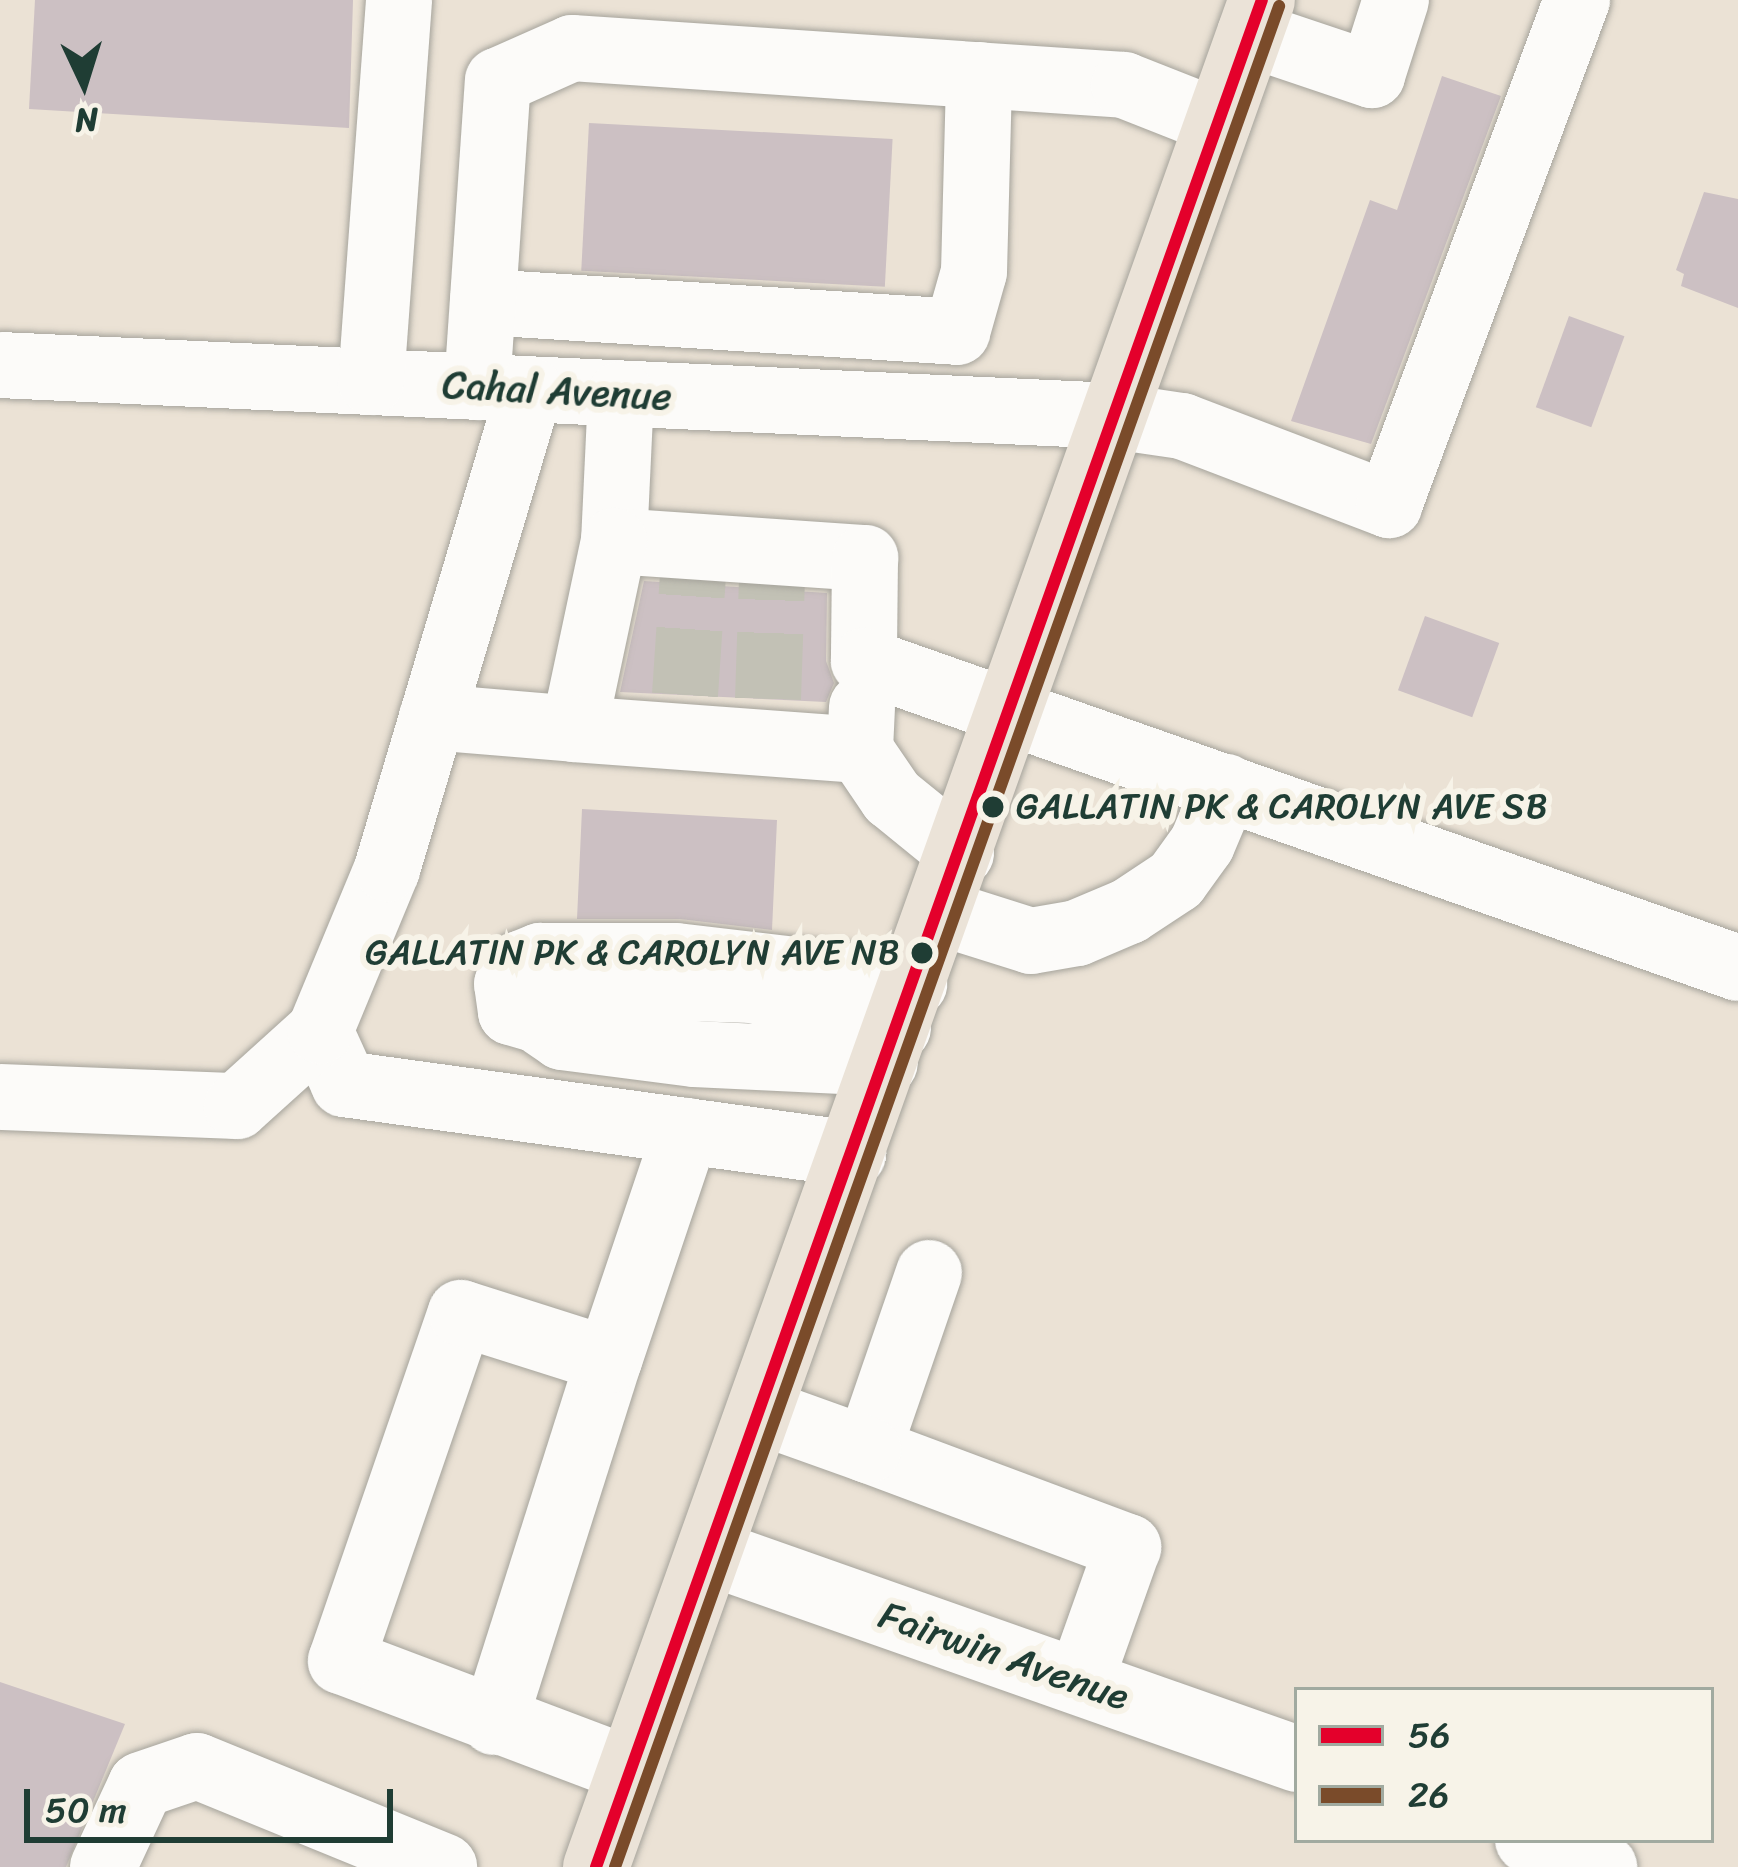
<!DOCTYPE html>
<html>
<head>
<meta charset="utf-8">
<style>
  body { margin:0 }
  #map { position:relative; width:1738px; height:1867px; overflow:hidden; background:#ebe2d5; font-family:Sriracha,sans-serif }
  div>[style] { position:absolute }
  .building>* { inset:0; background:#ccc0c3; transform-origin:0 0 }
  .minor-tunnel>* { height:66px; margin-top:-33px; transform-origin:0; background:repeating-linear-gradient(90deg,#c2c1b5 0 66px,transparent 0 99px) }
  .roads { filter:drop-shadow(0 0 3px #a6a49c) drop-shadow(0 0 3px #a6a49c) }
  .minor>* { height:66px; margin:-33px; padding:0 33px; transform-origin:33px; border-radius:33px; background:#fcfbf9 }
  .major>* { height:66px; margin:-33px; padding:0 33px; transform-origin:33px; border-radius:33px; background:#ebe3d8 }
  .bus-1>* { height:12px; margin:-6px; padding:0 6px; transform-origin:6px; border-radius:6px; background:#e4002b }
  .bus-2>* { height:12px; margin:-6px; padding:0 6px; transform-origin:6px; border-radius:6px; background:#7a4b2a }
  .dots>* { width:33px; height:33px; translate:-50% -50%; box-sizing:border-box; border:6px solid #f7f3e8; border-radius:50% }
  span { translate:-50% -50%; white-space:nowrap; text-align:center; line-height:1.15; -webkit-text-stroke:12px #f7f3e8; paint-order:stroke }
  .bus-label { font-size:36px; color:#1f3d34 }
  .left { translate:0 -50%; text-align:left }
  .right { translate:-100% -50%; text-align:right }
  .street-label { font-size:39px; color:#1f3d34 }
  .legend { position:absolute; left:1294px; top:1687px; width:420px; height:156px; box-sizing:border-box; background:#f7f3e8; border:3px solid #a1aaa0; margin:0; padding:15px 21px; list-style:none; font-size:36px; color:#1f3d34 }
  .legend li { display:flex; align-items:center; gap:24px; height:60px }
  .legend b { width:60px; border:3px solid #a1aaa0 }
  .north { position:absolute; left:24px; top:24px; width:120px; height:120px; -webkit-text-stroke:9px #f7f3e8; paint-order:stroke; rotate:176deg; font-size:33px; font-weight:700; line-height:48px; text-align:center; color:#1f3d34 }
  .north::after { content:''; display:block; margin:auto; width:42px; height:54px; background:#1f3d34; clip-path:polygon(50% 0,100% 100%,50% 72%,0 100%) }
  .scale { position:absolute; left:24px; top:1789px; width:369px; height:54px; box-sizing:border-box; border:6px solid #1f3d34; border-top:0; padding-left:15px; font-size:36px; line-height:42px; white-space:nowrap; color:#1f3d34; -webkit-text-stroke:9px #f7f3e8; paint-order:stroke }
</style>
</head>
<body>
<div id="map">
  <div class="building">
    <div style="clip-path:polygon(35px 0,353px 0,349px 128px,29px 109px)"></div>
    <div style="clip-path:polygon(1442px 76px,1501px 96px,1371px 444px,1291px 421px,1370px 200px,1397px 210px)"></div>
    <div style="left:589px;top:123px;width:304px;height:148px;rotate:3deg"></div>
    <div style="clip-path:polygon(1704px 192px,1738px 199px,1738px 308px,1681px 286px,1684px 274px,1676px 270px)"></div>
    <div style="left:1569px;top:316px;width:59px;height:97px;rotate:20deg"></div>
    <div style="clip-path:polygon(644px 581px,827px 593px,826px 661px,834px 683px,826px 702px,620px 692px)"></div>
    <div style="left:1425px;top:616px;width:79px;height:79px;rotate:20deg"></div>
    <div style="clip-path:polygon(582px 809px,777px 820px,772px 930px,680px 919px,577px 919px)"></div>
    <div style="clip-path:polygon(0 1682px,125px 1724px,66px 1867px,0 1867px)"></div>
  </div>
  <div class="minor-tunnel">
    <div style="left:685px;top:695px;width:119px;rotate:-86.2deg"></div>
    <div style="left:768px;top:699px;width:119px;rotate:-88.1deg"></div>
  </div>
  <div class="roads">
    <div class="minor">
      <div style="left:1250px;top:34px;width:129px;rotate:18.6deg"></div>
      <div style="left:1372px;top:75px;width:79px;rotate:-72.3deg"></div>
      <div style="left:483px;top:302px;width:475px;rotate:3.6deg"></div>
      <div style="left:957px;top:332px;width:62px;rotate:-74.2deg"></div>
      <div style="left:974px;top:272px;width:197px;rotate:-88.5deg"></div>
      <div style="left:0;top:365px;width:1115px;rotate:2.62deg"></div>
      <div style="left:1114px;top:416px;width:69px;rotate:8.4deg"></div>
      <div style="left:1182px;top:426px;width:222px;rotate:20.9deg"></div>
      <div style="left:1389px;top:505px;width:539px;rotate:-69.58deg"></div>
      <div style="left:371px;top:382px;width:383px;rotate:-85.8deg"></div>
      <div style="left:477px;top:387px;width:307px;rotate:-86.1deg"></div>
      <div style="left:498px;top:81px;width:81px;rotate:-24deg"></div>
      <div style="left:572px;top:48px;width:553px;rotate:3.83deg"></div>
      <div style="left:1124px;top:85px;width:101px;rotate:21.5deg"></div>
      <div style="left:621px;top:394px;width:147px;rotate:92.7deg"></div>
      <div style="left:614px;top:541px;width:252px;rotate:3.9deg"></div>
      <div style="left:865px;top:558px;width:103px;rotate:90.6deg"></div>
      <div style="left:864px;top:661px;width:926px;rotate:19.35deg"></div>
      <div style="left:614px;top:541px;width:192px;rotate:102deg"></div>
      <div style="left:574px;top:729px;width:287px;rotate:4.2deg"></div>
      <div style="left:862px;top:707px;width:43px;rotate:92.7deg"></div>
      <div style="left:860px;top:750px;width:57px;rotate:55.8deg"></div>
      <div style="left:892px;top:797px;width:89px;rotate:39.1deg"></div>
      <div style="left:432px;top:717px;width:143px;rotate:4.8deg"></div>
      <div style="left:939px;top:912px;width:96px;rotate:17.5deg"></div>
      <div style="left:1031px;top:941px;width:47px;rotate:-9.9deg"></div>
      <div style="left:1077px;top:933px;width:56px;rotate:-22.9deg"></div>
      <div style="left:1129px;top:911px;width:56px;rotate:-33.4deg"></div>
      <div style="left:1176px;top:880px;width:44px;rotate:-54.2deg"></div>
      <div style="left:1202px;top:844px;width:62px;rotate:-67.2deg"></div>
      <div style="left:543px;top:1024px;width:23px;rotate:34deg"></div>
      <div style="left:562px;top:1037px;width:133px;rotate:7.3deg"></div>
      <div style="left:694px;top:1054px;width:191px;rotate:2.7deg"></div>
      <div style="left:898px;top:1028px;width:151px;rotate:-165.4deg"></div>
      <div style="left:752px;top:990px;width:94px;rotate:-178.2deg"></div>
      <div style="left:658px;top:987px;width:127px;rotate:165.4deg"></div>
      <div style="left:535px;top:1019px;width:25px;rotate:-164deg"></div>
      <div style="left:511px;top:1012px;width:28px;rotate:-98deg"></div>
      <div style="left:507px;top:984px;width:24px;rotate:-57deg"></div>
      <div style="left:520px;top:964px;width:22px;rotate:-22deg"></div>
      <div style="left:540px;top:956px;width:136px"></div>
      <div style="left:676px;top:956px;width:240px;rotate:6.7deg"></div>
      <div style="left:320px;top:1031px;width:58px;rotate:65.6deg"></div>
      <div style="left:344px;top:1084px;width:514px;rotate:7.83deg"></div>
      <div style="left:0;top:1097px;width:237px;rotate:2.2deg"></div>
      <div style="left:237px;top:1106px;width:112px;rotate:-42.1deg"></div>
      <div style="left:320px;top:1031px;width:175px;rotate:-67.5deg"></div>
      <div style="left:387px;top:869px;width:500px;rotate:-73.4deg"></div>
      <div style="left:929px;top:1273px;width:187px;rotate:109deg"></div>
      <div style="left:868px;top:1450px;width:278px;rotate:20.5deg"></div>
      <div style="left:1128px;top:1547px;width:143px;rotate:109.6deg"></div>
      <div style="left:762px;top:1412px;width:113px;rotate:19.7deg"></div>
      <div style="left:712px;top:1553px;width:620px;rotate:19.4deg"></div>
      <div style="left:494px;top:1722px;width:380px;rotate:-72.4deg"></div>
      <div style="left:630px;top:1770px;width:309px;rotate:-159.3deg"></div>
      <div style="left:341px;top:1661px;width:368px;rotate:-71deg"></div>
      <div style="left:461px;top:1313px;width:155px;rotate:17.6deg"></div>
      <div style="left:609px;top:1360px;width:242px;rotate:-71.4deg"></div>
      <div style="left:1528px;top:1840px;width:81px;rotate:19.6deg"></div>
      <div style="left:103px;top:1867px;width:90px;rotate:-65.1deg"></div>
      <div style="left:141px;top:1785px;width:59px;rotate:-18.7deg"></div>
      <div style="left:197px;top:1766px;width:267px;rotate:22.2deg"></div>
    </div>
    <div class="major">
      <div style="left:596px;top:1867px;width:1982px;rotate:-70.37deg"></div>
    </div>
  </div>
  <div class="bus-1">
    <div style="left:596px;top:1867px;width:1982px;rotate:-70.37deg"></div>
  </div>
  <div class="bus-2">
    <div style="left:615px;top:1867px;width:1976px;rotate:-70.36deg"></div>
  </div>
  <div class="dots">
    <div style="left:993px;top:807px;background:#1f3d34"></div>
    <div style="left:922px;top:953px;background:#1f3d34"></div>
  </div>
  <div class="bus-label">
    <span class="left" style="left:1016px;top:807px">GALLATIN PK &amp; CAROLYN AVE SB</span>
    <span class="right" style="left:900px;top:953px">GALLATIN PK &amp; CAROLYN AVE NB</span>
  </div>
  <div class="street-label">
    <span style="left:557px;top:391px;rotate:3deg">Cahal Avenue</span>
    <span style="left:1004px;top:1656px;rotate:19deg">Fairwin Avenue</span>
  </div>
  <ul class="legend">
  <li><b style="height:15px;background:#e4002b"></b>56</li>
  <li><b style="height:15px;background:#7a4b2a"></b>26</li>
  </ul>
  <div class="north">N</div>
  <div class="scale">50 m</div>
</div>
</body>
</html>
